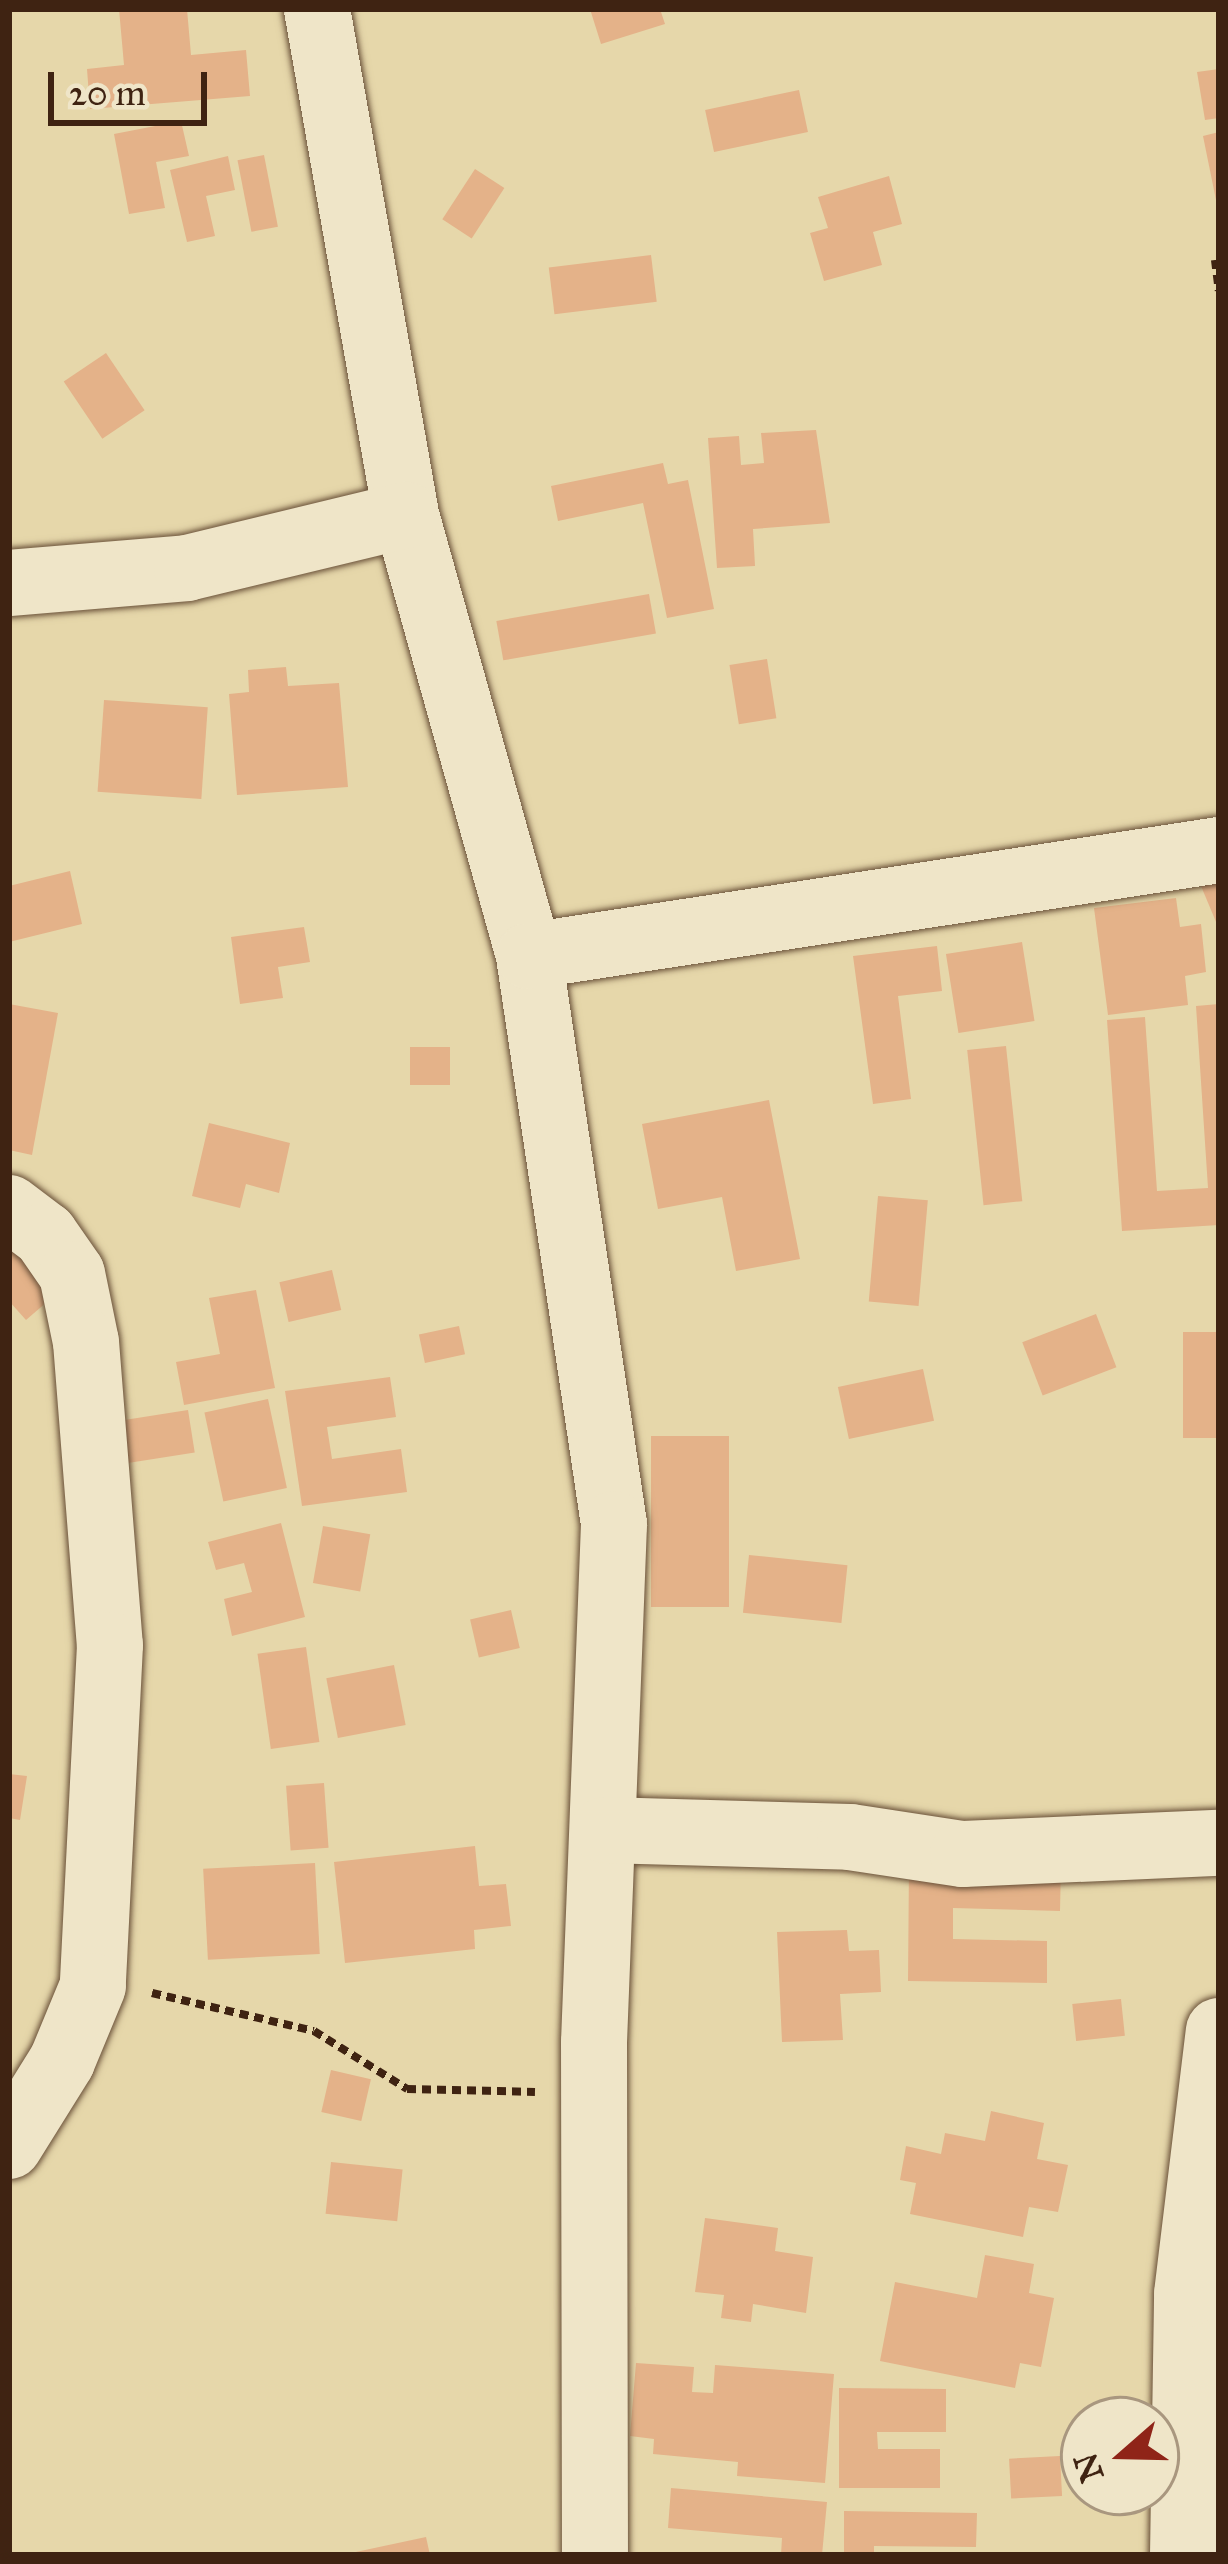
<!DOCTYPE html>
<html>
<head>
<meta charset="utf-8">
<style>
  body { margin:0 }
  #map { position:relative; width:1228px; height:2564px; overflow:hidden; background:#e6d7aa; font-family:"IM FELL Great Primer",serif }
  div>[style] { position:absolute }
  .building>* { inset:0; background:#e4b289; transform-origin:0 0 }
  .path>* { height:8px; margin-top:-4px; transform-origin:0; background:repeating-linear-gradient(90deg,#3f2312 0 9px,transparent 0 15px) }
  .roads { filter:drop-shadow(0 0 3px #695038) drop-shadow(0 0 3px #695038) }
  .minor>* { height:66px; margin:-33px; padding:0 33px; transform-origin:33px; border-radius:33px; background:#efe5c8 }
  span { translate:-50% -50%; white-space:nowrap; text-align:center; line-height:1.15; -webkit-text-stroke:9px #efe5c8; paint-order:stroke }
  .frame { position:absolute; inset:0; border:12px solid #3f2312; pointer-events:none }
  .north { position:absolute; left:1060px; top:2396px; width:120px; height:120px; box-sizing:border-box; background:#efe5c8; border:3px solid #a9977f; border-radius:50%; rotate:250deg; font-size:33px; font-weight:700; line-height:48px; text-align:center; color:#3f2312 }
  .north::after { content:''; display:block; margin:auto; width:42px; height:54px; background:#8f2418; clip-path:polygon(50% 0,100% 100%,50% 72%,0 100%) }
  .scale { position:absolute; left:48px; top:72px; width:159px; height:54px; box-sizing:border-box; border:6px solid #3f2312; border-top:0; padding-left:15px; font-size:36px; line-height:42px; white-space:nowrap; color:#3f2312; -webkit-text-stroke:9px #efe5c8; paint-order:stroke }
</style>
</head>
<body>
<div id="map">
  <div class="building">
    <div style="clip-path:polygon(119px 9px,187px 9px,191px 55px,246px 50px,250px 96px,90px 109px,87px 69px,124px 65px)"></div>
    <div style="clip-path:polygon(590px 9px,660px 9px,665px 24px,601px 44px)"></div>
    <div style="clip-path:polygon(1219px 69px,1219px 118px,1205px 120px,1197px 72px)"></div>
    <div style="left:799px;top:90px;width:43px;height:96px;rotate:78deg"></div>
    <div style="clip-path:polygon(181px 121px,189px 156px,156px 162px,165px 208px,129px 214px,114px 134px)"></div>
    <div style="clip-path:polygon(1219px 132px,1219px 205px,1217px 205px,1203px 136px)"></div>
    <div style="left:264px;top:155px;width:73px;height:27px;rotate:79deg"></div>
    <div style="clip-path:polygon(228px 156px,235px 190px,206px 196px,215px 236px,187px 242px,170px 170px)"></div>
    <div style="left:475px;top:169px;width:35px;height:60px;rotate:33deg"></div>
    <div style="clip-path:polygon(889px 176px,902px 224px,873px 232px,882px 265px,824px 281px,810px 233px,828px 228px,818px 197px)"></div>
    <div style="left:651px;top:255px;width:47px;height:103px;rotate:83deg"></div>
    <div style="left:106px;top:353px;width:69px;height:51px;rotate:56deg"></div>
    <div style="clip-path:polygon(816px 430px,830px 523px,753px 529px,755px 566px,717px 568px,708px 438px,739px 436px,741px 465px,764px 463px,761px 433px)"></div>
    <div style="clip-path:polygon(663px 463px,668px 484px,688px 480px,714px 609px,667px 618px,643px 503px,558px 521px,551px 486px)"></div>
    <div style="left:649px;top:594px;width:40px;height:155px;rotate:80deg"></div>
    <div style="left:767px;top:659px;width:60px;height:38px;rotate:81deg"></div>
    <div style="clip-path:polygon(286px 667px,288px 686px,339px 683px,348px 787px,237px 795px,229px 694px,249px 692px,248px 670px)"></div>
    <div style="left:104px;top:700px;width:104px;height:92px;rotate:4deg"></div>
    <div style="clip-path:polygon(70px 871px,82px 924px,9px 942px,9px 886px)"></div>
    <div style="clip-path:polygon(1219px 879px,1219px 929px,1201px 886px)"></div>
    <div style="clip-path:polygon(1176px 898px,1180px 927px,1201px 924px,1206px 972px,1185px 976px,1188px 1005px,1108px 1015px,1094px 908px)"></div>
    <div style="clip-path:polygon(304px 927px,310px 962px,278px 967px,283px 998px,240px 1004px,231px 937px)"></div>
    <div style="left:1022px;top:942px;width:80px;height:77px;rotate:81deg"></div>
    <div style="clip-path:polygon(937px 946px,942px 991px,898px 996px,911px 1099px,873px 1104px,853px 956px)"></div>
    <div style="clip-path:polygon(9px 1004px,58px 1013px,32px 1155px,9px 1150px)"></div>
    <div style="clip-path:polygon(1219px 1004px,1219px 1225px,1122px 1231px,1107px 1020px,1145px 1017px,1157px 1191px,1208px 1188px,1196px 1006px)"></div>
    <div style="left:1006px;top:1046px;width:156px;height:39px;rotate:84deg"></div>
    <div style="left:410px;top:1047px;width:40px;height:38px"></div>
    <div style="clip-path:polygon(769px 1100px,800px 1259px,736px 1271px,722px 1197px,658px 1209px,642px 1124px)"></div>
    <div style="clip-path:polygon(209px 1123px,290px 1143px,279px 1193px,246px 1184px,240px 1208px,192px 1196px)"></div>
    <div style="left:878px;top:1196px;width:50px;height:106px;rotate:5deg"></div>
    <div style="clip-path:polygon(12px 1246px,55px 1295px,26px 1320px,9px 1301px)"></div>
    <div style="left:332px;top:1270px;width:41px;height:54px;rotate:77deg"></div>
    <div style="clip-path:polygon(256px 1290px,275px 1388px,184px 1405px,176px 1362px,220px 1354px,209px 1298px)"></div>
    <div style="left:1096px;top:1314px;width:57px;height:79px;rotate:69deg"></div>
    <div style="left:459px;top:1326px;width:29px;height:41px;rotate:78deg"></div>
    <div style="left:1219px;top:1332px;width:106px;height:36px;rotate:90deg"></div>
    <div style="left:923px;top:1369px;width:53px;height:87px;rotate:78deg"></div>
    <div style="clip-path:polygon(390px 1377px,396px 1417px,327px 1427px,332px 1459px,401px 1449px,407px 1492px,302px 1506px,285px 1391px)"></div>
    <div style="left:268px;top:1399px;width:91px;height:65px;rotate:78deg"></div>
    <div style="left:188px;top:1410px;width:43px;height:82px;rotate:81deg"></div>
    <div style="left:651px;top:1436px;width:78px;height:171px"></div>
    <div style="clip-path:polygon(281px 1523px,305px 1617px,232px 1636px,224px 1599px,252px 1592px,244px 1563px,216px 1570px,208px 1542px)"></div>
    <div style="left:323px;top:1526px;width:48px;height:58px;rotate:10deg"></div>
    <div style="left:749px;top:1555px;width:99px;height:58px;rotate:6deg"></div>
    <div style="left:511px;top:1610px;width:39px;height:42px;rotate:77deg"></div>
    <div style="left:306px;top:1647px;width:96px;height:49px;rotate:82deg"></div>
    <div style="left:394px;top:1665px;width:61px;height:69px;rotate:79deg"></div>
    <div style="clip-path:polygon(9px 1774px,27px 1776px,20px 1820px,9px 1818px)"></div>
    <div style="left:324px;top:1783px;width:65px;height:38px;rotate:86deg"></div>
    <div style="clip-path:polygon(475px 1846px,479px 1886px,506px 1884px,511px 1926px,474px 1930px,475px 1949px,345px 1963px,334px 1862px)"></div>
    <div style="left:315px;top:1863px;width:91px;height:112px;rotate:87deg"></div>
    <div style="clip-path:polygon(909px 1863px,1061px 1865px,1060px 1911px,953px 1908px,953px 1939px,1047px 1941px,1047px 1983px,908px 1981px)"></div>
    <div style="clip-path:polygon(847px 1930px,849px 1951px,879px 1950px,881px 1992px,840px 1994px,843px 2040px,782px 2042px,777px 1932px)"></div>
    <div style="left:1121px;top:1999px;width:37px;height:49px;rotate:84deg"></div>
    <div style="left:331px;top:2070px;width:41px;height:43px;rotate:13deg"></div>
    <div style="clip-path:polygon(991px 2111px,1044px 2123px,1037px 2159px,1068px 2165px,1058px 2212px,1029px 2207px,1023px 2237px,910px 2214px,916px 2183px,900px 2180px,906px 2146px,941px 2154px,945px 2133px,985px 2141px)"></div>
    <div style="left:331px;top:2162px;width:72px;height:52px;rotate:6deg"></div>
    <div style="clip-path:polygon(705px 2218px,778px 2228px,775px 2251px,813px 2257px,806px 2313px,753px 2304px,751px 2322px,721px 2318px,724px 2295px,695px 2292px)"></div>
    <div style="clip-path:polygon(985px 2255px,1034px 2264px,1029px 2293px,1054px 2298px,1041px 2367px,1020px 2363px,1015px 2388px,880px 2361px,895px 2282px,977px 2298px)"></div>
    <div style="clip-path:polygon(636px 2363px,694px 2367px,692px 2392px,713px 2393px,715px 2365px,834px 2374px,825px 2483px,737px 2476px,738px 2462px,653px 2454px,654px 2439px,630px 2436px)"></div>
    <div style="clip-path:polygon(839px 2388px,946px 2389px,946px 2432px,877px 2432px,878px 2449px,940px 2449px,940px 2488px,839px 2488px)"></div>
    <div style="left:1060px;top:2456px;width:40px;height:51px;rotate:87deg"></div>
    <div style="clip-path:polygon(671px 2488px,827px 2502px,822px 2555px,781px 2555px,782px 2538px,668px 2528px)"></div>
    <div style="clip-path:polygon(844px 2511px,977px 2513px,976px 2547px,874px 2546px,874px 2555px,844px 2555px)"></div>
    <div style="clip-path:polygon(426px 2537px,430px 2555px,352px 2555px,351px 2553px)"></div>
  </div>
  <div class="path">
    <div style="left:1215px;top:260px;width:31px;rotate:83deg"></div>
    <div style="left:152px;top:1993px;width:166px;rotate:13.2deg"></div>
    <div style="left:314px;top:2031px;width:110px;rotate:31.9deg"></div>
    <div style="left:407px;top:2089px;width:128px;rotate:1.3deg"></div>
  </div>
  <div class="roads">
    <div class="minor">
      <div style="left:317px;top:9px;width:514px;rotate:80.02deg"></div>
      <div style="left:406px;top:515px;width:458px;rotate:74.4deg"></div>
      <div style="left:529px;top:956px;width:574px;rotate:81.49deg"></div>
      <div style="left:614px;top:1524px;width:519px;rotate:92.21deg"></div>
      <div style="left:594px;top:2043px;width:512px;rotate:89.89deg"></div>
      <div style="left:9px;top:583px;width:179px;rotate:-4.8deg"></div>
      <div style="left:187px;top:568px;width:225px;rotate:-13.6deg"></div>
      <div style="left:529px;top:956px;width:698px;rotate:-8.73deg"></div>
      <div style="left:9px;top:1208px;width:45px;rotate:36.9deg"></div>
      <div style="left:45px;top:1235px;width:47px;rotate:55.3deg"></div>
      <div style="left:72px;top:1274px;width:69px;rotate:78.4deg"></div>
      <div style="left:86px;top:1342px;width:304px;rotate:85.5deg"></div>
      <div style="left:110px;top:1645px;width:341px;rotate:92.9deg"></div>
      <div style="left:93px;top:1986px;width:81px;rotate:112.5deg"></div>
      <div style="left:62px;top:2061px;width:100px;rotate:121.9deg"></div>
      <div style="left:604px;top:1830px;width:246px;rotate:1.6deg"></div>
      <div style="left:850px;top:1837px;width:114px;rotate:8.6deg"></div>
      <div style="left:963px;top:1854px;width:256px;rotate:-2.5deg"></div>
      <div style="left:1183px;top:2555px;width:261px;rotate:-89.1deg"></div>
      <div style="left:1187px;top:2294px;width:265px;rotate:-83.1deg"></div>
    </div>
  </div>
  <div class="frame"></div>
  <div class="north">N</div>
  <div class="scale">20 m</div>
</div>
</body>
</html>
